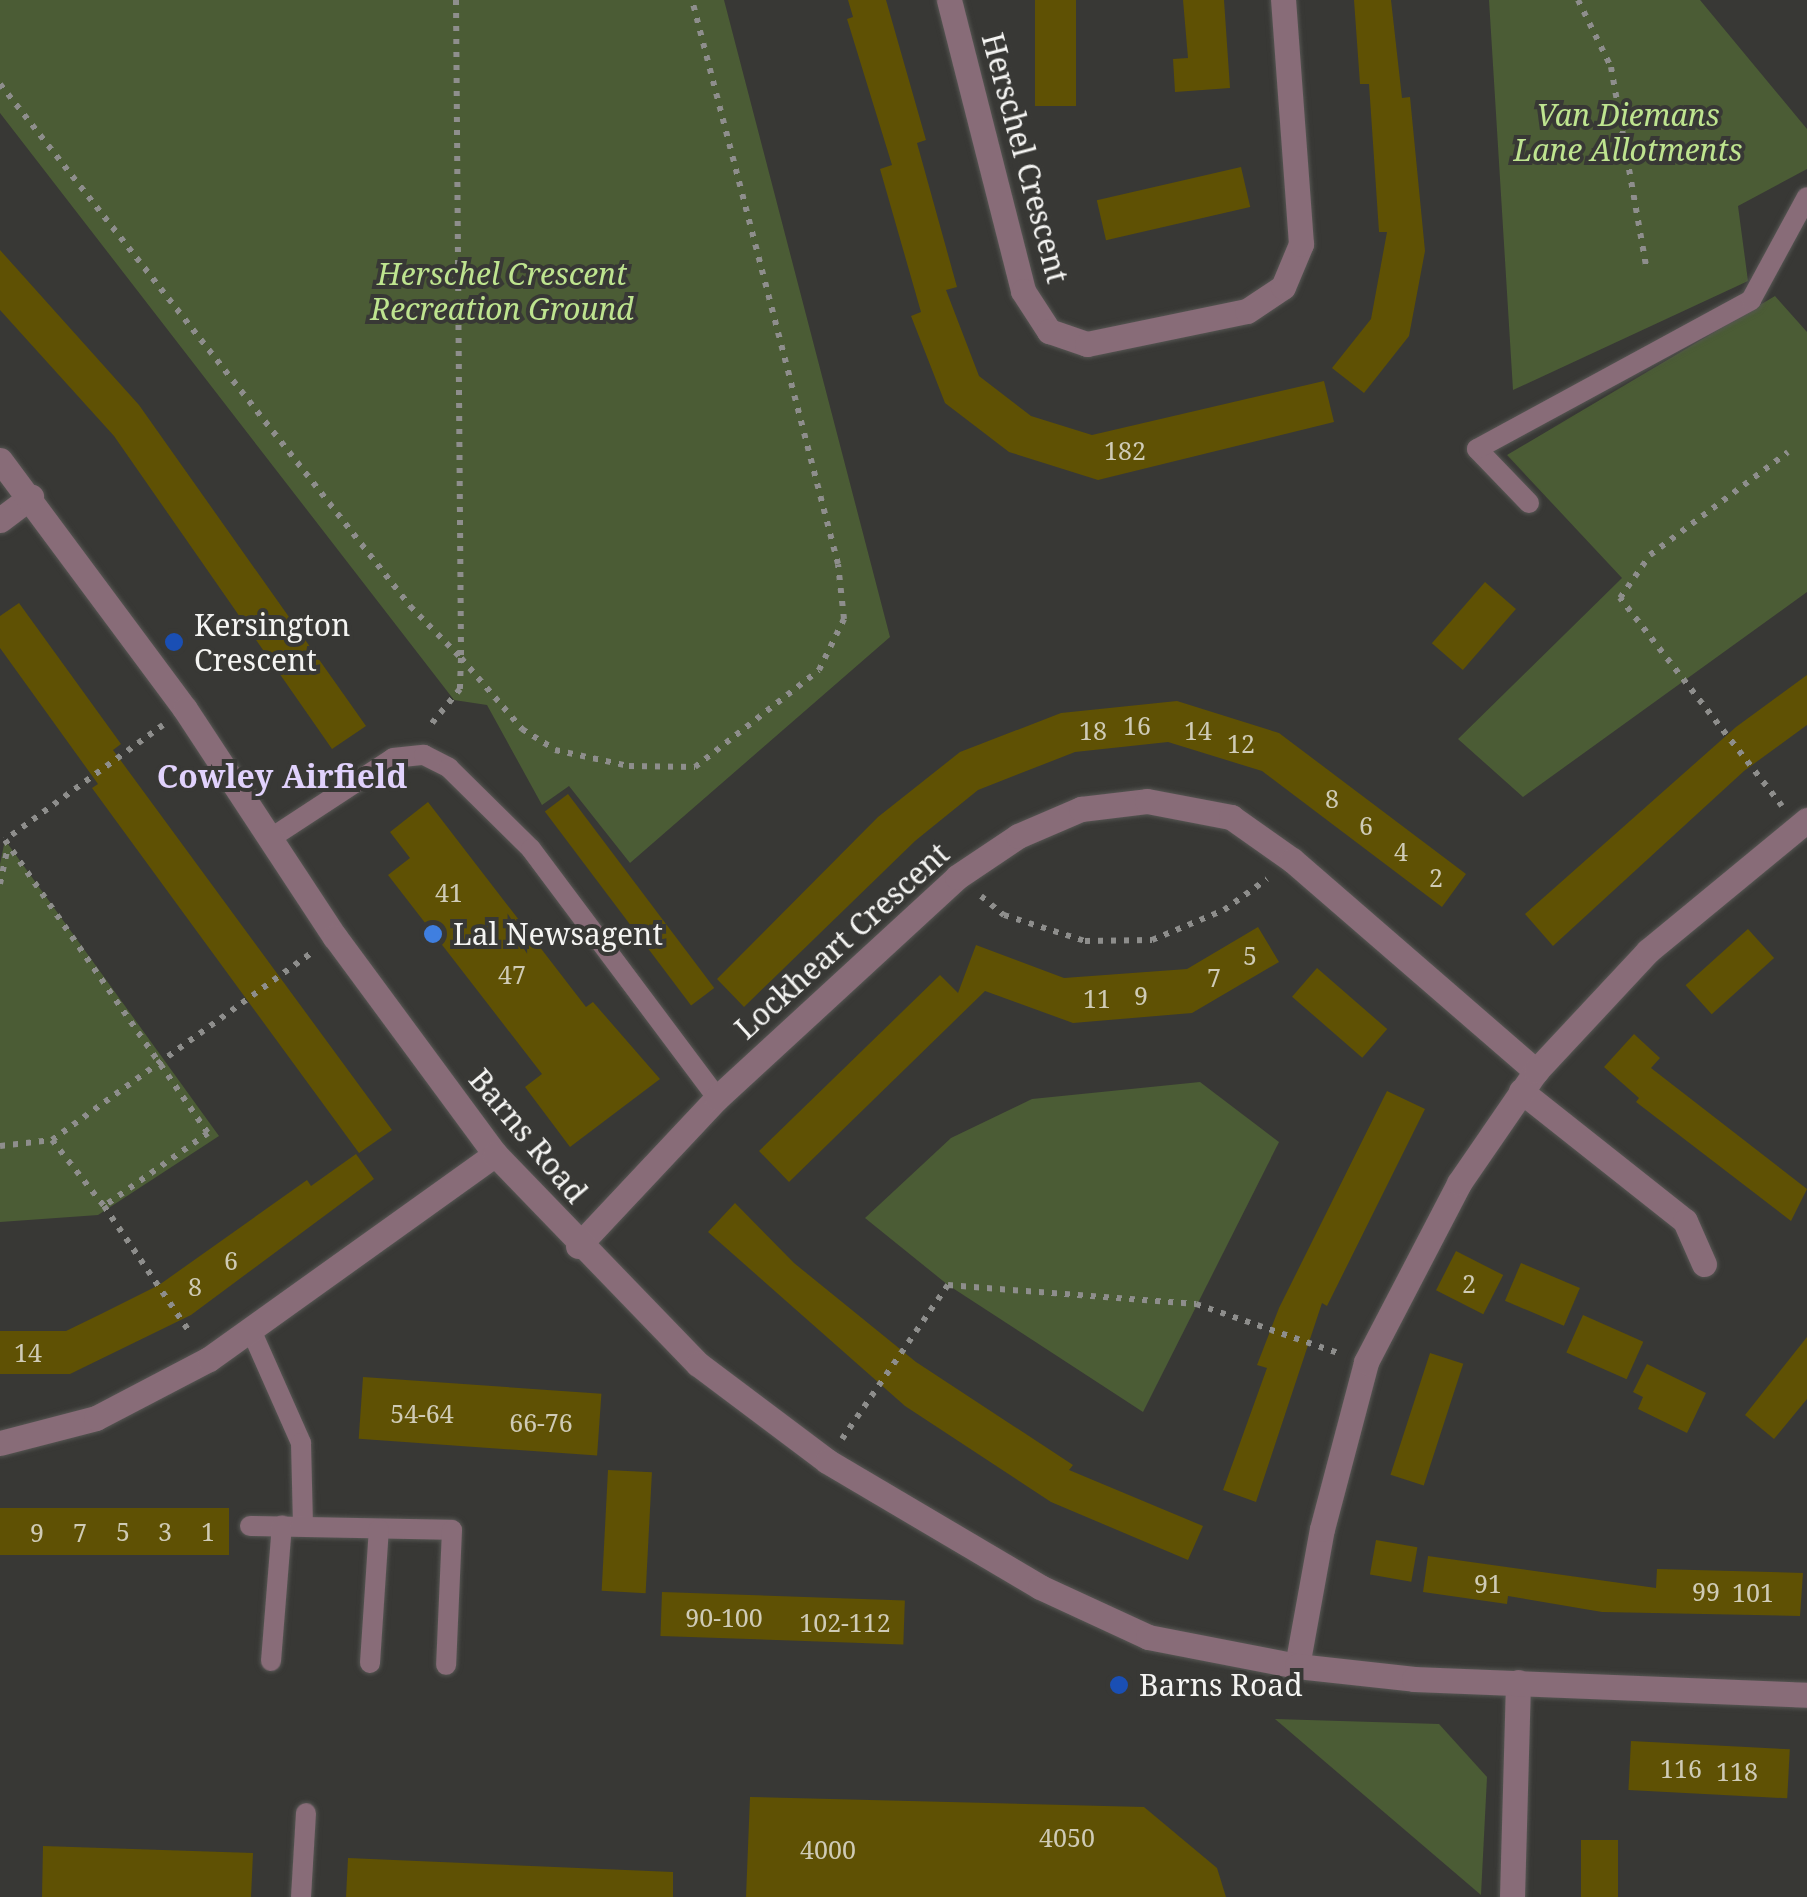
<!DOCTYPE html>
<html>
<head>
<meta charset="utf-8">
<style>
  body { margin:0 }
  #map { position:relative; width:1807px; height:1897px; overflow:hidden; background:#383835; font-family:"Noto Serif",serif }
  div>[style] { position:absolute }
  .green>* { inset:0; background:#4b5c35 }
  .building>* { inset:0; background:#5f5104; transform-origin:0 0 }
  .path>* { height:6px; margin-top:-3px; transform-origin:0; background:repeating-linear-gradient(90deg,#8e8e8c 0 5px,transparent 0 13px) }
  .roads { filter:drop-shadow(0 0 2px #565653) drop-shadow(0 0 2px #565653) }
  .service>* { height:20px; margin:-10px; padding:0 10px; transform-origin:10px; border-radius:10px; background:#886c78 }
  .minor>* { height:25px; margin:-12.5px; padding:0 12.5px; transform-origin:12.5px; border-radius:12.5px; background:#886c78 }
  .tertiary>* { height:25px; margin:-12.5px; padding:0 12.5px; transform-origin:12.5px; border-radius:12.5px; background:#886c78 }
  .dots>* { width:28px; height:28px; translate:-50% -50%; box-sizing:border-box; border:5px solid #383835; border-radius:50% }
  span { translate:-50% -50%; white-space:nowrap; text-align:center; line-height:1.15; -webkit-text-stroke:8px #383835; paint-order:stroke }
  .number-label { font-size:25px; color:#cfcbb6 }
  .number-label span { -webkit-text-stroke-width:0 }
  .park-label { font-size:30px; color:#bee48f; font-style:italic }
  .street-label { font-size:30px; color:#f4f4f2 }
  .poi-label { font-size:30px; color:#f4f4f2 }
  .left { translate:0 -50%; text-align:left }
  .neighbourhood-label { font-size:32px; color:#e1d2fc; font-weight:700 }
</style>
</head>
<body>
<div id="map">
  <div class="green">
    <div style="clip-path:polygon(0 0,724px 0,890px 637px,630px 863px,569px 786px,542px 805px,487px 705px,454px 700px,0 113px)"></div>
    <div style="clip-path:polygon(1489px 0,1700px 0,1807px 129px,1807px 169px,1738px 206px,1748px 281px,1513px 390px)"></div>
    <div style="clip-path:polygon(1775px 296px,1807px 332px,1807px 592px,1523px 797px,1458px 739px,1622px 578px,1507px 455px)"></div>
    <div style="clip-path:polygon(5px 840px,219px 1136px,98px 1215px,0 1222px,0 864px)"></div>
    <div style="clip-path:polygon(1200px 1082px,1279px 1142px,1143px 1412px,948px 1285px,865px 1218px,951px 1138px,1032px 1099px)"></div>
    <div style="clip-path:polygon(1275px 1719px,1439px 1724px,1487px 1777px,1481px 1895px)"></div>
  </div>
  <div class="building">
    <div style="clip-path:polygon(848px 0,886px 0,926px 140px,917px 143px,957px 287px,946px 290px,979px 376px,1031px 416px,1092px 435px,1324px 381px,1334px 422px,1098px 480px,1009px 452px,945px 403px,911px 316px,921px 312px,880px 169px,892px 165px,847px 19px,853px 17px)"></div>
    <div style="left:1035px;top:0;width:41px;height:106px"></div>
    <div style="clip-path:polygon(1183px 0,1224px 0,1230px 88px,1175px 92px,1173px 59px,1188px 58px)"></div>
    <div style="clip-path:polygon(1354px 0,1391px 0,1402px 98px,1410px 97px,1425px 251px,1409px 336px,1364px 393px,1332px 368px,1371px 319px,1387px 232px,1379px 232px,1369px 84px,1360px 84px)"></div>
    <div style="left:1241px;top:167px;width:41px;height:148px;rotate:77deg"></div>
    <div style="clip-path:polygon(0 250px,139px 405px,366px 726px,332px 749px,114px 436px,0 310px)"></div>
    <div style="left:1485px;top:582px;width:41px;height:81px;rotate:41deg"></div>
    <div style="clip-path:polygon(19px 603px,121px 744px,113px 750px,392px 1130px,359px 1153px,92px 788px,98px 784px,0 648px,0 616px)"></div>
    <div style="clip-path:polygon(1807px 675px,1807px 725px,1744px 771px,1553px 946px,1525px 914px,1736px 727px)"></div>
    <div style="clip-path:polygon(1177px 701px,1279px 733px,1466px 874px,1442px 907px,1262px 771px,1168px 742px,1075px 752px,978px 790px,915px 841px,744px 1007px,717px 979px,878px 817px,960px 752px,1061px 713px)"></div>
    <div style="left:568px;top:794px;width:243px;height:29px;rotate:53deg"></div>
    <div style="clip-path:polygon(428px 802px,586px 1007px,593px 1002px,660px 1079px,570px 1147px,525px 1087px,542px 1074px,388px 875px,410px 858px,390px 832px)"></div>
    <div style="clip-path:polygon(1258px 927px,1279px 962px,1192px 1013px,1073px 1023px,985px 991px,789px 1182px,759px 1151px,940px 975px,958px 993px,976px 945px,1064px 978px,1187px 969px)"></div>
    <div style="left:1748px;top:929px;width:39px;height:84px;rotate:48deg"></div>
    <div style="left:1317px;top:968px;width:93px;height:38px;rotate:41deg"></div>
    <div style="clip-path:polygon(1634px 1034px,1660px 1058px,1651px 1068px,1807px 1189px,1791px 1221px,1636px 1102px,1639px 1098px,1604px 1067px)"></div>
    <div style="clip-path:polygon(1387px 1091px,1425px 1109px,1327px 1306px,1322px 1303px,1256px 1502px,1223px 1490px,1267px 1368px,1257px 1365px,1279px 1308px)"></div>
    <div style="clip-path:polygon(356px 1154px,374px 1179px,191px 1315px,70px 1374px,0 1374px,0 1331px,66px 1331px,103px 1313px,159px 1285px,307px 1180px,311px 1186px)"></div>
    <div style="clip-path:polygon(735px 1203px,794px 1263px,916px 1362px,1073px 1465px,1069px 1470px,1203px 1526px,1188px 1560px,1051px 1502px,905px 1406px,708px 1232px)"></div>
    <div style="left:1456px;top:1251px;width:53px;height:44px;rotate:27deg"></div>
    <div style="left:1521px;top:1263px;width:64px;height:41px;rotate:23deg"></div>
    <div style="left:1583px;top:1315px;width:66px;height:41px;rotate:24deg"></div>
    <div style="clip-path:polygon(1807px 1337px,1807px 1399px,1774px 1439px,1745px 1415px)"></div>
    <div style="left:1430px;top:1353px;width:35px;height:128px;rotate:18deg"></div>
    <div style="clip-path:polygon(1647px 1364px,1706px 1393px,1687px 1433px,1638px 1409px,1643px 1397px,1633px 1392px)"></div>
    <div style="left:363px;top:1377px;width:239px;height:62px;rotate:4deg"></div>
    <div style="left:608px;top:1470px;width:44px;height:121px;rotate:3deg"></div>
    <div style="left:0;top:1508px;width:229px;height:47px"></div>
    <div style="left:1376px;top:1540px;width:42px;height:35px;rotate:10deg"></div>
    <div style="clip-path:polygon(1428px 1556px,1656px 1588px,1657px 1569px,1803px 1573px,1800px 1616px,1602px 1612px,1508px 1596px,1507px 1604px,1423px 1592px)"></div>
    <div style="left:662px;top:1592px;width:243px;height:44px;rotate:2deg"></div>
    <div style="left:1631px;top:1741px;width:159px;height:49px;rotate:3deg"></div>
    <div style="clip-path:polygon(750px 1797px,1144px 1807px,1217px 1868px,1226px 1897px,746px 1897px)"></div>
    <div style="left:1618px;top:1840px;width:57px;height:37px;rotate:90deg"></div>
    <div style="clip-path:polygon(43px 1846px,253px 1853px,251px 1897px,42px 1897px)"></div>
    <div style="clip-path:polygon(348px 1858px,673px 1872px,673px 1897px,346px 1897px)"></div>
  </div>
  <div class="path">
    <div style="left:456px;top:0;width:658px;rotate:89.56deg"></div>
    <div style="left:461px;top:658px;width:94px;rotate:49.3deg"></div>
    <div style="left:522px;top:729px;width:39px;rotate:32deg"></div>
    <div style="left:555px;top:750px;width:76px;rotate:12.2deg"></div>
    <div style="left:629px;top:766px;width:66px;rotate:0.9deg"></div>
    <div style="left:695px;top:767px;width:157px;rotate:-38deg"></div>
    <div style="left:819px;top:670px;width:57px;rotate:-63.9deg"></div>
    <div style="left:844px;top:619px;width:55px;rotate:-96.2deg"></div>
    <div style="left:838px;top:564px;width:583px;rotate:-104.51deg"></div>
    <div style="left:1578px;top:0;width:75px;rotate:63.8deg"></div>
    <div style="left:1611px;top:67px;width:207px;rotate:80deg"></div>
    <div style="left:0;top:84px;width:664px;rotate:51.85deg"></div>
    <div style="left:410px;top:606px;width:73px;rotate:45.6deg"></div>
    <div style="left:461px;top:658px;width:31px;rotate:92deg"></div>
    <div style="left:460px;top:689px;width:50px;rotate:129.4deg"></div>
    <div style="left:163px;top:725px;width:195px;rotate:144deg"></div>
    <div style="left:5px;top:840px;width:356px;rotate:55.3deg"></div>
    <div style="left:208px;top:1133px;width:127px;rotate:144.9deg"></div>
    <div style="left:104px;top:1206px;width:155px;rotate:55.8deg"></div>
    <div style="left:1782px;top:806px;width:264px;rotate:-127.9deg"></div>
    <div style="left:1620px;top:598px;width:52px;rotate:-55.1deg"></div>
    <div style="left:1650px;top:555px;width:172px;rotate:-36.7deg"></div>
    <div style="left:0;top:884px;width:34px;rotate:-78deg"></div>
    <div style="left:981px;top:896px;width:30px;rotate:40deg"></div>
    <div style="left:1004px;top:915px;width:85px;rotate:17.8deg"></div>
    <div style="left:1085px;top:941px;width:67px;rotate:-0.9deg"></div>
    <div style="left:1152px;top:940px;width:78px;rotate:-22.6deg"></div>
    <div style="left:1224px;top:910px;width:53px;rotate:-35.8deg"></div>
    <div style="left:52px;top:1140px;width:318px;rotate:-35.8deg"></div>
    <div style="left:0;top:1146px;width:52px;rotate:-6.6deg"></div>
    <div style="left:52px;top:1140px;width:84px;rotate:51.8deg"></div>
    <div style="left:842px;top:1439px;width:187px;rotate:-55.5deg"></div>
    <div style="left:948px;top:1285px;width:249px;rotate:4.4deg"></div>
    <div style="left:1196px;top:1304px;width:153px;rotate:19deg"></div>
  </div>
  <div class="roads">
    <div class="service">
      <div style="left:1529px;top:503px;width:75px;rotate:-133.9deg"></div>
      <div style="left:1477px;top:449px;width:312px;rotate:-28.5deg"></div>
      <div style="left:1751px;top:300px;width:117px;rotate:-61.5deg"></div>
      <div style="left:274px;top:836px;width:142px;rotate:-33.2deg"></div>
      <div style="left:393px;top:758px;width:31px;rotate:-6deg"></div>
      <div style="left:424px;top:755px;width:28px;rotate:27deg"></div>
      <div style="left:449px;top:768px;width:115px;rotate:44.6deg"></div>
      <div style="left:531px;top:849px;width:311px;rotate:53.2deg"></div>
      <div style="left:251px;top:1330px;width:124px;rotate:66.1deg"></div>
      <div style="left:301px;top:1443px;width:81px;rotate:88.6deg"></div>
      <div style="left:250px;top:1526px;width:202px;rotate:1.1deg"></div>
      <div style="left:452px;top:1530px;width:135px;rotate:92.5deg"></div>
      <div style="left:271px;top:1661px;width:136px;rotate:-85.4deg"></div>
      <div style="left:370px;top:1663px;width:134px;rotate:-86.2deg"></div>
      <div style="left:301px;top:1897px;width:84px;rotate:-86.6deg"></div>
    </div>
    <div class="minor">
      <div style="left:949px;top:0;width:300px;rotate:75.7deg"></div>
      <div style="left:1023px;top:291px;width:48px;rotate:57deg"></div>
      <div style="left:1049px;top:331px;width:40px;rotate:18.9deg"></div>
      <div style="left:1087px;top:344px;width:163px;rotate:-11.7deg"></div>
      <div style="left:1247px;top:311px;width:43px;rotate:-33.7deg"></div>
      <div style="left:1283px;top:287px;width:47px;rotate:-67.3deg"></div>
      <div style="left:1301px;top:244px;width:245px;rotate:-94.2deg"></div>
      <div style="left:0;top:520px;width:39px;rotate:-37deg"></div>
      <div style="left:1521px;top:1091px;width:209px;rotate:38.4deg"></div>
      <div style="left:1685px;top:1221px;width:47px;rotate:66.2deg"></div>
      <div style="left:578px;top:1246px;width:203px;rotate:-46.8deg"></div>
      <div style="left:717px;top:1098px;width:326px;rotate:-42.6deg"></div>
      <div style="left:957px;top:877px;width:73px;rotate:-33.9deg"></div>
      <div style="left:1018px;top:836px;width:69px;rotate:-23.2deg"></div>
      <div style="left:1081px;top:809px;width:66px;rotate:-6.9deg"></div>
      <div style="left:1147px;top:801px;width:86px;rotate:10.8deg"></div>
      <div style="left:1231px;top:817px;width:75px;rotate:35.2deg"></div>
      <div style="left:1292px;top:860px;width:323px;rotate:40.9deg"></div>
      <div style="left:0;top:1443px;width:99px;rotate:-14.6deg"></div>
      <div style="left:96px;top:1418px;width:127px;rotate:-27.6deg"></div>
      <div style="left:209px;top:1359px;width:352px;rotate:-35.6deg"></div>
      <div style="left:1297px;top:1666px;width:139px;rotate:-79.7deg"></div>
      <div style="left:1322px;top:1529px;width:173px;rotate:-75.2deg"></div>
      <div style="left:1366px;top:1362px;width:202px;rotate:-62.5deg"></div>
      <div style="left:1459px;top:1183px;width:136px;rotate:-55.5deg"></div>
      <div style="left:1536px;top:1071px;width:164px;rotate:-47deg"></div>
      <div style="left:1648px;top:951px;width:206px;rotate:-39.5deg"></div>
      <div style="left:1512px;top:1897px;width:215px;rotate:-88.4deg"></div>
    </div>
    <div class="tertiary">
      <div style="left:0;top:460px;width:310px;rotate:53.4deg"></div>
      <div style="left:185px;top:709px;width:273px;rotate:56.7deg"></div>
      <div style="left:335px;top:937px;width:270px;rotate:53.6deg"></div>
      <div style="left:495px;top:1154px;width:292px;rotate:46deg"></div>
      <div style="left:698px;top:1364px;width:161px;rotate:36.9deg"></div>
      <div style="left:827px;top:1461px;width:247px;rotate:30.6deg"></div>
      <div style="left:1040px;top:1587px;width:119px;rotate:24.8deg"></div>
      <div style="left:1148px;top:1637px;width:152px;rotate:11deg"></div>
      <div style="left:1297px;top:1666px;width:118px;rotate:6.3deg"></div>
      <div style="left:1414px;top:1679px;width:393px;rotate:2.3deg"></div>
    </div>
  </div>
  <div class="dots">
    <div style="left:174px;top:642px;background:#1a4fb4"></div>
    <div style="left:433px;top:934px;background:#3f7fe0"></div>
    <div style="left:1119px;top:1685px;background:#1a4fb4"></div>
  </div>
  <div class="number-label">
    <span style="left:1125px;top:450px">182</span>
    <span style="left:1137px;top:725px">16</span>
    <span style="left:1093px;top:730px">18</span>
    <span style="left:1198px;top:730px">14</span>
    <span style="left:1241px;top:743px">12</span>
    <span style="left:1332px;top:798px">8</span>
    <span style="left:1366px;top:825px">6</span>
    <span style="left:1401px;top:851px">4</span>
    <span style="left:1436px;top:877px">2</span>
    <span style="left:449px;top:892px">41</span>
    <span style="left:1250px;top:955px">5</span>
    <span style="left:512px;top:974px">47</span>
    <span style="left:1214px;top:977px">7</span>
    <span style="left:1141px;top:995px">9</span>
    <span style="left:1097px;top:998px">11</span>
    <span style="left:231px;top:1260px">6</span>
    <span style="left:1469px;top:1283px">2</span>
    <span style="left:195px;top:1286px">8</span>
    <span style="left:28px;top:1352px">14</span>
    <span style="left:422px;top:1413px">54-64</span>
    <span style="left:541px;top:1422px">66-76</span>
    <span style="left:123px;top:1531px">5</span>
    <span style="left:165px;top:1531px">3</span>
    <span style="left:208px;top:1531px">1</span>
    <span style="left:37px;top:1532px">9</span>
    <span style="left:80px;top:1532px">7</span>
    <span style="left:1488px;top:1583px">91</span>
    <span style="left:1706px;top:1591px">99</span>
    <span style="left:1753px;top:1592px">101</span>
    <span style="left:724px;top:1617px">90-100</span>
    <span style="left:845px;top:1622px">102-112</span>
    <span style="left:1681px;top:1768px">116</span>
    <span style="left:1737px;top:1771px">118</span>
    <span style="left:1067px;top:1837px">4050</span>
    <span style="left:828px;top:1849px">4000</span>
  </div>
  <div class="park-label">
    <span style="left:1628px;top:132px">Van Diemans<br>Lane Allotments</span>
    <span style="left:502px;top:291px">Herschel Crescent<br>Recreation Ground</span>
  </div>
  <div class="street-label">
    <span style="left:1025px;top:158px;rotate:75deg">Herschel Crescent</span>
    <span style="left:842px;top:941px;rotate:-42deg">Lockheart Crescent</span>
    <span style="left:528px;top:1136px;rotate:50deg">Barns Road</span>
  </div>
  <div class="poi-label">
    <span class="left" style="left:194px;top:642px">Kersington<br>Crescent</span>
    <span class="left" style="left:453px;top:934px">Lal Newsagent</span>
    <span class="left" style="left:1139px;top:1685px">Barns Road</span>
  </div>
  <div class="neighbourhood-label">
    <span style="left:282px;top:776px">Cowley Airfield</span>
  </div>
</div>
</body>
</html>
